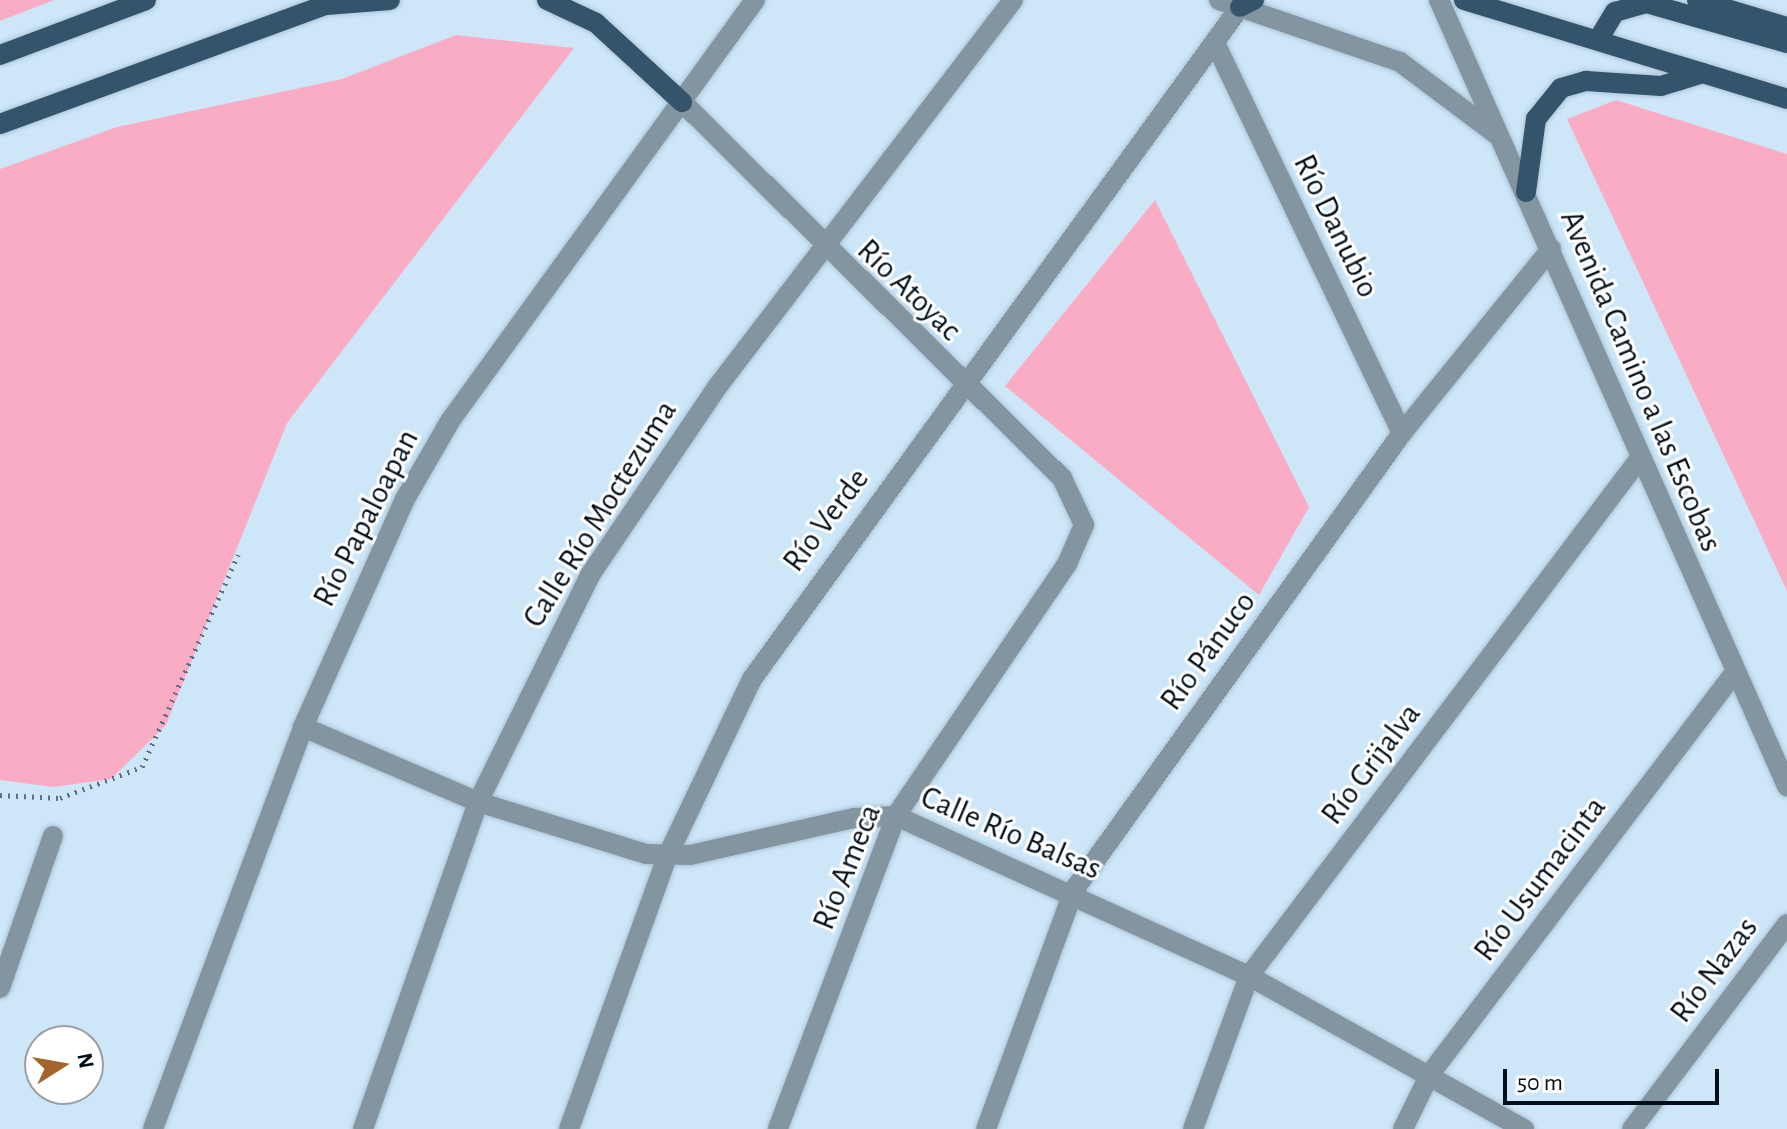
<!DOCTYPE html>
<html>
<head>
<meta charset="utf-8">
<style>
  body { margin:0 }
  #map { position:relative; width:1787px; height:1129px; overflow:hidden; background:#cde7f9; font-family:"Alegreya Sans",sans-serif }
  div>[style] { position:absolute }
  .green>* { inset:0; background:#faacc5 }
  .path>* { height:5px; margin-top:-2.5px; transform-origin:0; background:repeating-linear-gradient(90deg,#5e707f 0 2px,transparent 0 8px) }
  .roads { filter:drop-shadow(0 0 2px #adc4d5) drop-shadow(0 0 2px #adc4d5) }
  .minor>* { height:20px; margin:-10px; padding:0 10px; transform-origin:10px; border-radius:10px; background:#8395a1 }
  .major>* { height:20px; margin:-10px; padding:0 10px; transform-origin:10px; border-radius:10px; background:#33546a }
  span { translate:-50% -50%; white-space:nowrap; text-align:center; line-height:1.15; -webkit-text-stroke:6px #fff; paint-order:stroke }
  .street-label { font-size:32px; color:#020f1a }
  .north { position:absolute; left:24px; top:1025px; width:80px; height:80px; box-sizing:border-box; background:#fff; border:2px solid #9a9fa3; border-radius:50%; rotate:79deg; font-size:22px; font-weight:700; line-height:32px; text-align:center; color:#020f1a }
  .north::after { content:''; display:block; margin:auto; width:28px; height:36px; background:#a4652d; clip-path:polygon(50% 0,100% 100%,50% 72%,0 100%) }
  .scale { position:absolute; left:1503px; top:1069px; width:216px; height:36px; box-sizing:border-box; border:4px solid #020f1a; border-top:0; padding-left:10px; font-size:24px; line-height:28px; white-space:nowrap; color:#020f1a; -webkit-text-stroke:6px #fff; paint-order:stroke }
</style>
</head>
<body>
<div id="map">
  <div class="green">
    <div style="clip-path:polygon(0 0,54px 0,0 21px)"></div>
    <div style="clip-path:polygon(456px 35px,574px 48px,287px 423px,166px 725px,111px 779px,53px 787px,0 780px,0 169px,117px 127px,342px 79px)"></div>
    <div style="clip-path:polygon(1616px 100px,1787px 154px,1787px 591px,1567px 119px)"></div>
    <div style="clip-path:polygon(1155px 200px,1309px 507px,1259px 595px,1005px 386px)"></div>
  </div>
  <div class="path">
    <div style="left:0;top:795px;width:60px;rotate:2.9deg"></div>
    <div style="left:60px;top:798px;width:88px;rotate:-20.7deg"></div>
    <div style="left:142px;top:767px;width:233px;rotate:-65.6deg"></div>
  </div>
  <div class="roads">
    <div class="minor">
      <div style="left:1219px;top:0;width:191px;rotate:18.9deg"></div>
      <div style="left:1400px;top:62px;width:120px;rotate:36.9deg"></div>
      <div style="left:1439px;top:0;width:860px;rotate:66.12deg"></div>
      <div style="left:1216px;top:45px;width:430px;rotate:64.4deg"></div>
      <div style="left:682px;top:102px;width:535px;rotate:44.7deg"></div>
      <div style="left:1062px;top:478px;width:52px;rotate:64.9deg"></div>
      <div style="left:1084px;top:525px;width:43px;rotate:113.6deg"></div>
      <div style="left:1067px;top:564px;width:305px;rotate:124.2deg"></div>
      <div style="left:896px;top:816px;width:335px;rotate:110.7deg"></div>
      <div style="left:303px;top:727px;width:190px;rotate:23.2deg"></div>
      <div style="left:478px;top:802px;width:176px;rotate:17.2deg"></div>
      <div style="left:646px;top:854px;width:44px;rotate:1.3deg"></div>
      <div style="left:690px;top:855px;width:168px;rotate:-12.7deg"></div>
      <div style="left:854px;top:818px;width:42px;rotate:-2.7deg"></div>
      <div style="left:896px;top:816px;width:388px;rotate:24.4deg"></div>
      <div style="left:1249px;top:976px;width:315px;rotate:29.1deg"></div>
      <div style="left:0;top:988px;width:161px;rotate:-70.8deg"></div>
      <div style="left:153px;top:1129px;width:429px;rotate:-69.5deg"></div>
      <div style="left:303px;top:727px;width:250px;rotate:-65.9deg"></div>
      <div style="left:405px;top:499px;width:90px;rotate:-60deg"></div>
      <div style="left:450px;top:421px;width:520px;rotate:-54.08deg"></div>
      <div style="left:363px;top:1129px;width:347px;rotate:-70.6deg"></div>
      <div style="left:478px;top:802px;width:253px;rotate:-63.7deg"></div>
      <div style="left:590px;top:575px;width:228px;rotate:-55.9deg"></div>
      <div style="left:718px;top:386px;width:486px;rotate:-52.6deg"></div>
      <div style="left:569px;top:1129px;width:289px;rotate:-70.2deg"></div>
      <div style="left:667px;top:857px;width:197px;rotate:-64.5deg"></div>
      <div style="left:752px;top:679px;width:830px;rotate:-54.01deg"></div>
      <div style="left:986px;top:1129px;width:255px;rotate:-69.8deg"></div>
      <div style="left:1074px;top:890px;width:563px;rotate:-54.33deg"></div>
      <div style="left:1402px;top:433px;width:237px;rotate:-51deg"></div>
      <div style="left:1193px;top:1129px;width:163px;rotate:-69.9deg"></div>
      <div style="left:1249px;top:976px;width:649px;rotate:-52.95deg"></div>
      <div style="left:1403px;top:1129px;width:61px;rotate:-63.9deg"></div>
      <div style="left:1430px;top:1074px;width:505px;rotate:-52.81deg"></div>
      <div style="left:1632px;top:1129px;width:257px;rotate:-52.9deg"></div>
    </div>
    <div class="major">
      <div style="left:547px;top:0;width:54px;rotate:25.1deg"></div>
      <div style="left:596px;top:23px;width:117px;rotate:42.6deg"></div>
      <div style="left:1464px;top:0;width:338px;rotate:17deg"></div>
      <div style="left:1697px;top:0;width:94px;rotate:16.7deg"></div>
      <div style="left:327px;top:5px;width:63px;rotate:-4.5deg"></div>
      <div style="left:1240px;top:7px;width:16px;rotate:-27deg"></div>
      <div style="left:1598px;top:40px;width:33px;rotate:-59deg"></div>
      <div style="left:1615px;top:12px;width:32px;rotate:-16deg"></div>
      <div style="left:1646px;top:3px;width:147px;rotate:15.8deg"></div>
      <div style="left:0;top:55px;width:156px;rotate:-20.6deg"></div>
      <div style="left:0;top:124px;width:360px;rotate:-20.1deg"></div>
      <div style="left:1526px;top:192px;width:74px;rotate:-82.2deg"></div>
      <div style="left:1536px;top:119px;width:40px;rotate:-51deg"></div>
      <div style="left:1561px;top:88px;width:26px;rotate:-16deg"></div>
      <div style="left:1586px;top:81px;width:75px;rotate:3.8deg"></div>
      <div style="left:1661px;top:86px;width:44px;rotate:-17.2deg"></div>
    </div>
  </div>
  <div class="street-label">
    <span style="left:1336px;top:226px;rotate:64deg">Río Danubio</span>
    <span style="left:909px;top:290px;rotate:44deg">Río Atoyac</span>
    <span style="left:1641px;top:381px;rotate:67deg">Avenida Camino a las Escobas</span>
    <span style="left:600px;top:514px;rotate:-58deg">Calle Río Moctezuma</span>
    <span style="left:366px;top:518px;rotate:-63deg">Río Papaloapan</span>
    <span style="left:826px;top:520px;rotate:-53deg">Río Verde</span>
    <span style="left:1208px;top:651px;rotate:-54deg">Río Pánuco</span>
    <span style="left:1371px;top:764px;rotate:-53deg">Río Grijalva</span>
    <span style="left:1011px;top:833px;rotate:23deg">Calle Río Balsas</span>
    <span style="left:847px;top:867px;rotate:-68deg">Río Ameca</span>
    <span style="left:1540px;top:879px;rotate:-53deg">Río Usumacinta</span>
    <span style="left:1714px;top:970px;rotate:-53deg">Río Nazas</span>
  </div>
  <div class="north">N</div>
  <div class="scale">50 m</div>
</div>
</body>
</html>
